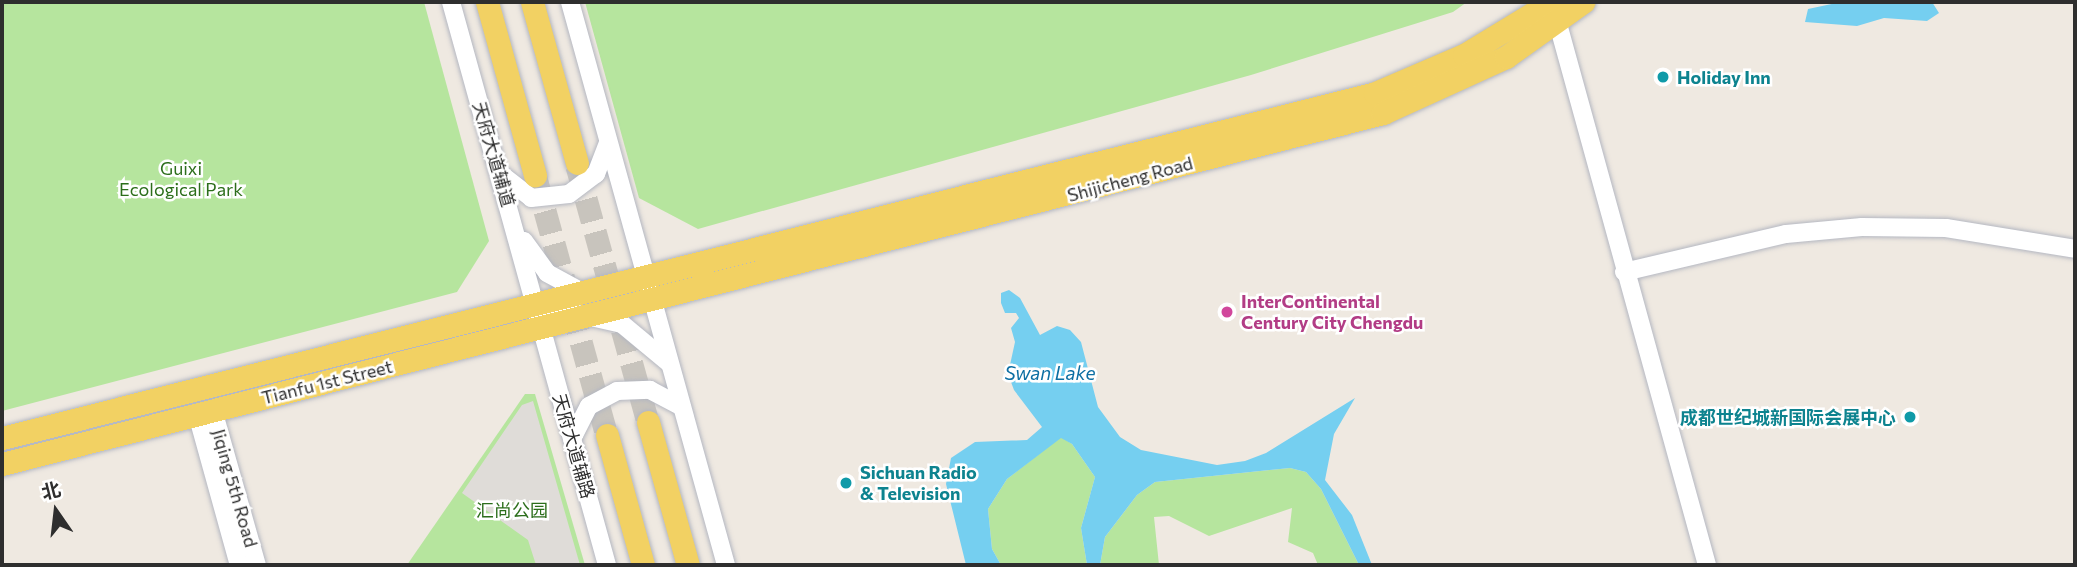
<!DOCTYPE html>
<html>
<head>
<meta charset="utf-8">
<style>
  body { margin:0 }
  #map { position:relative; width:2077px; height:567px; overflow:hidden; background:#efe9e1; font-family:Commissioner,"Noto Sans SC",sans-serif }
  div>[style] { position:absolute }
  .green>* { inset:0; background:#b6e59e }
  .plaza>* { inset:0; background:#dfdcd8 }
  .water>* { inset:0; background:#75cff0 }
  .major-tunnel>* { height:23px; margin-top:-11.5px; transform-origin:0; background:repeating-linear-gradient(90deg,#c8c4bd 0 23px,transparent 0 34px) }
  .roads { filter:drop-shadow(0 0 2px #b4b7c1) drop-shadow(0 0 2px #b4b7c1) }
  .minor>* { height:18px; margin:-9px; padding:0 9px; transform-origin:9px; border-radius:9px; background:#fff }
  .major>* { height:23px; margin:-11.5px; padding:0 11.5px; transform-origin:11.5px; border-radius:11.5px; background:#f2d163 }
  .dots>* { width:19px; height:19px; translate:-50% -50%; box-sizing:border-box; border:4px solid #fff; border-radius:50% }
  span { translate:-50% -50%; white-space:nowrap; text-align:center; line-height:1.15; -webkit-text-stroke:5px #fff; paint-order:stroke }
  .culture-label { font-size:18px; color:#0d838f; font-weight:700 }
  .left { translate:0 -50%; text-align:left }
  .right { translate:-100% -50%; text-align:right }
  .street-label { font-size:18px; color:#2e2e2e }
  .park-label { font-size:18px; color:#2c6e1b }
  .hotel-label { font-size:18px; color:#b23c85; font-weight:700 }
  .water-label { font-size:19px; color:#0d6fa3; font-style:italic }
  .frame { position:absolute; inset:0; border:4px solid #2e2e2e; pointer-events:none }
  .north { position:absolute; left:21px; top:476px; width:70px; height:70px; -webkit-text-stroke:5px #fff; paint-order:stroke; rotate:346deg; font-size:19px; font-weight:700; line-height:28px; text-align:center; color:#2e2e2e }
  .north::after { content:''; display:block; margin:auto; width:24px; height:32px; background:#2e2e2e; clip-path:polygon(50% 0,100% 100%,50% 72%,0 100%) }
</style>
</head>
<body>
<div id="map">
  <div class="green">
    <div style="clip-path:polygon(2px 2px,424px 2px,489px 241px,457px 292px,2px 411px)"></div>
    <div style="clip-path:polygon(585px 2px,1467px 2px,1453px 12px,1251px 75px,698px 229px,639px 198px)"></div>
    <div style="clip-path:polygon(525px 394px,535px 394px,585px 565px,407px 565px)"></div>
    <div style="clip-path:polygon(1061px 437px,1072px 444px,1095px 477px,1081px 528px,1087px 565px,1001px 565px,992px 549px,988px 509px,1007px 479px)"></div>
    <div style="clip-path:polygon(1290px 468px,1306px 472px,1321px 489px,1359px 565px,1318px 565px,1313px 553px,1288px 542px,1292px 508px,1209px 536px,1169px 516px,1154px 517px,1159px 565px,1100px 565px,1105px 537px,1137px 495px,1155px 482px)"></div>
  </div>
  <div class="plaza">
    <div style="clip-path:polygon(533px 401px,580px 565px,536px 565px,528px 540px,462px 493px,522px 405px)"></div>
  </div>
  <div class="water">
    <div style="clip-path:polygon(1841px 2px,1932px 2px,1939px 13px,1927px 21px,1884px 18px,1857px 26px,1805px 22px,1808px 9px)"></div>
    <div style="clip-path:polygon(1009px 290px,1020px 298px,1040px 335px,1057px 326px,1070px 330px,1081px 342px,1098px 407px,1120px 437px,1141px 450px,1217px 465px,1245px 461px,1266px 453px,1355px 398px,1334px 434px,1325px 480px,1352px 515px,1372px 565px,1359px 565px,1321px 489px,1306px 472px,1290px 468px,1155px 482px,1137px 495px,1105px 537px,1100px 565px,1087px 565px,1081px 528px,1095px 477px,1072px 444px,1061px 438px,1007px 479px,988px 509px,992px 549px,1001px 565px,966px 565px,946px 484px,951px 458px,975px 442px,1027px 440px,1042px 427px,1014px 390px,1008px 374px,1015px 342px,1011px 328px,1019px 318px,1016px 313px,1005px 313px,1001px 303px,1001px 293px)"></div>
  </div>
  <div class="major-tunnel">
    <div style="left:577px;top:166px;width:266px;rotate:74.5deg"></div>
    <div style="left:536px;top:178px;width:267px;rotate:74.6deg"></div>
  </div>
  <div class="roads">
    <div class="minor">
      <div style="left:451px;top:2px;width:584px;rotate:74.51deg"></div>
      <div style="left:570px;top:2px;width:584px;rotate:74.51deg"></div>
      <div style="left:1546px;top:16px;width:14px;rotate:34deg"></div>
      <div style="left:1558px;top:24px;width:561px;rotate:74.6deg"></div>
      <div style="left:502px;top:175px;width:37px;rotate:38deg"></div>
      <div style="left:531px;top:198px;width:38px;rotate:-6deg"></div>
      <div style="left:569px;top:194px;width:34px;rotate:-37deg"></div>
      <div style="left:596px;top:174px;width:33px;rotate:-69deg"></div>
      <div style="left:524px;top:241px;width:39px;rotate:54deg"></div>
      <div style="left:547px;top:273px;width:44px;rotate:28.3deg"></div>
      <div style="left:1624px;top:272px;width:166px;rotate:-13.2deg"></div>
      <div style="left:1786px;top:234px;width:76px;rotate:-5.3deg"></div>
      <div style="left:1862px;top:227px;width:84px;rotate:0.7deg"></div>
      <div style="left:1946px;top:228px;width:131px;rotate:9.2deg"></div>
      <div style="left:542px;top:306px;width:82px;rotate:12.7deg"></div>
      <div style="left:622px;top:324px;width:62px;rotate:39.8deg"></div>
      <div style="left:213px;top:410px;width:161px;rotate:74.2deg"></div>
      <div style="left:197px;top:414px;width:157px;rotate:74.5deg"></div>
      <div style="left:572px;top:439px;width:37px;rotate:-63deg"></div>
      <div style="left:589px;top:406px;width:32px;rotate:-28deg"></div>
      <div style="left:617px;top:391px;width:33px;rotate:-2deg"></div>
      <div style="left:650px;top:390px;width:36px;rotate:28deg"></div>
    </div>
    <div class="major">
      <div style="left:487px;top:2px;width:180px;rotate:74.5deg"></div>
      <div style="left:532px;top:2px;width:167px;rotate:74.4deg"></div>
      <div style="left:648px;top:422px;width:148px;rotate:74.4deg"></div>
      <div style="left:607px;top:435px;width:135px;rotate:74.5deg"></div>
      <div style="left:2px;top:438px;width:1416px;rotate:-14.1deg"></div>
      <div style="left:1375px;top:93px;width:97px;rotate:-23.1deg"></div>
      <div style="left:1464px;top:55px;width:102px;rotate:-31.3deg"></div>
      <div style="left:2px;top:464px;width:1425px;rotate:-14.26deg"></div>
      <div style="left:1383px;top:113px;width:135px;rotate:-24.5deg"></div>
      <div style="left:1506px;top:57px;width:95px;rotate:-35.5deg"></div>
    </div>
  </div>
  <div class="dots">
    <div style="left:1663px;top:77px;background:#0f9aa8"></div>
    <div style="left:1227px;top:312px;background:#d1479c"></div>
    <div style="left:1910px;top:417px;background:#0f9aa8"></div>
    <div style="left:846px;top:483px;background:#0f9aa8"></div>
  </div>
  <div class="culture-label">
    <span class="left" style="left:1677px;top:77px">Holiday Inn</span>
    <span class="right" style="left:1896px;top:417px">成都世纪城新国际会展中心</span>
    <span class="left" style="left:860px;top:483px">Sichuan Radio<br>&amp; Television</span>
  </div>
  <div class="street-label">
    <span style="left:494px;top:154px;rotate:74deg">天府大道辅道</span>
    <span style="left:1130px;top:179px;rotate:-15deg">Shijicheng Road</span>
    <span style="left:327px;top:382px;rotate:-14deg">Tianfu 1st Street</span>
    <span style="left:574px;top:446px;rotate:74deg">天府大道辅路</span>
    <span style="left:235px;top:488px;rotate:74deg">Jiqing 5th Road</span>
  </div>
  <div class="park-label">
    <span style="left:181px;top:179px">Guixi<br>Ecological Park</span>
    <span style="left:512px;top:510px">汇尚公园</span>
  </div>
  <div class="hotel-label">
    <span class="left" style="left:1241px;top:312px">InterContinental<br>Century City Chengdu</span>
  </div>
  <div class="water-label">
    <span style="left:1050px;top:373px">Swan Lake</span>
  </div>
  <div class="frame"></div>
  <div class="north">北</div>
</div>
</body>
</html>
